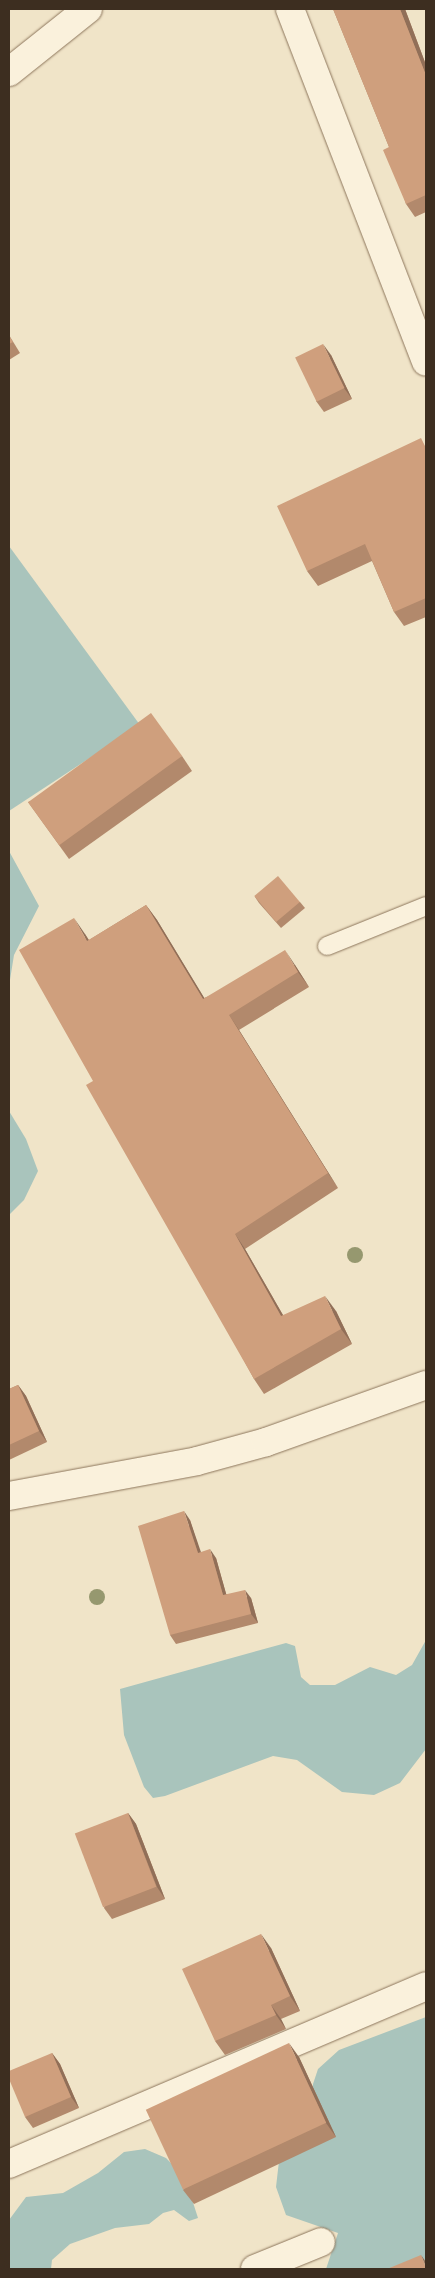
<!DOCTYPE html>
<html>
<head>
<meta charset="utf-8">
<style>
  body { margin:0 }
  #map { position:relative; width:435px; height:2278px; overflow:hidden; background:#f0e4c8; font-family:"Noto Serif",serif }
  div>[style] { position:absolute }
  .water>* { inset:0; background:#a9c4bc }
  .roads { filter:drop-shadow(0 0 1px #8d765c) drop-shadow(0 0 1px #8d765c) }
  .service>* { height:18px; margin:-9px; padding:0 9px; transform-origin:9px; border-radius:9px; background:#faf1dc }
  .minor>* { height:28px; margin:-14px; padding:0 14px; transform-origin:14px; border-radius:14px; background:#faf1dc }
  .trees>* { width:16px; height:16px; margin:-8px; border-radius:50%; background:#96986f }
  .wall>* { inset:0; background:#b2896c }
  .shaded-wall>* { inset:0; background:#916f58 }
  .building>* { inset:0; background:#cf9f7d; transform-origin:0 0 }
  span { translate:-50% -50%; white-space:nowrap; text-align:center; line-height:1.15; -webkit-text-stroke:4px #f7eed8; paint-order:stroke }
  .frame { position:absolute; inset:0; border:10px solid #3d2e20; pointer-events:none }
</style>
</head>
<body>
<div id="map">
  <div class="water">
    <div style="clip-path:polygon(9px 546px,140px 725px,9px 811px)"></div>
    <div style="clip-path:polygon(9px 851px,39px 906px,14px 955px,9px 986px)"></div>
    <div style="clip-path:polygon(9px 1111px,26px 1139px,38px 1171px,24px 1200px,9px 1215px)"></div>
    <div style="clip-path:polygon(426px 1640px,426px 1749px,400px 1783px,374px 1795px,342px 1792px,297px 1760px,273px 1756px,165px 1796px,153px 1798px,144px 1787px,124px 1735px,120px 1689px,286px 1643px,295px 1646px,301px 1677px,310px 1685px,335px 1685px,370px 1667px,396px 1675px,412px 1665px)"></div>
    <div style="clip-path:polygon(426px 2017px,426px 2269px,326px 2269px,338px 2233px,286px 2215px,276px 2187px,279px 2161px,312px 2106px,313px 2084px,318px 2069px,339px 2050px)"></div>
    <div style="clip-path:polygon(145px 2149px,166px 2158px,178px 2170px,188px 2187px,198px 2218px,189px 2221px,174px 2210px,163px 2213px,149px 2224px,115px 2228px,70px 2244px,52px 2260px,51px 2269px,9px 2269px,9px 2220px,26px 2197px,63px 2193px,98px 2173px,124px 2152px)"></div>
  </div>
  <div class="roads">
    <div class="service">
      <div style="left:327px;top:946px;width:107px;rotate:-22deg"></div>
    </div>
    <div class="minor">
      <div style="left:290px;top:9px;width:378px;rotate:68.9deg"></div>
      <div style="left:9px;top:72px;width:101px;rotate:-38.6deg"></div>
      <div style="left:9px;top:1496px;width:191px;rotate:-10.5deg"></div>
      <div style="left:197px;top:1461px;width:72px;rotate:-15.4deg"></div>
      <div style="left:266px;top:1442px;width:170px;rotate:-19.6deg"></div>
      <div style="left:9px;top:2164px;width:453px;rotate:-23.1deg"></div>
      <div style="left:255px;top:2269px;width:71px;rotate:-22.2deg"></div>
    </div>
  </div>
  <div class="trees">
    <div style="left:355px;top:1255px"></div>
    <div style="left:97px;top:1597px"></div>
  </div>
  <div class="wall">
    <div style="clip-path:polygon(333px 9px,405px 9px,426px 65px,426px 212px,415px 217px,406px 204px,389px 147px)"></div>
    <div style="clip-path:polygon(9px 335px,20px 353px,9px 360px)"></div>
    <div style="clip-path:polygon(331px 355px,352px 399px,324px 412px,316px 401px)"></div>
    <div style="clip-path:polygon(426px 445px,426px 617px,404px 626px,394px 612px,372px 561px,318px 586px,307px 571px)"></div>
    <div style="clip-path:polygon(182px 756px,192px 771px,69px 859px,28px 802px)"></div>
    <div style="clip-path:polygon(255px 897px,300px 902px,305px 908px,281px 928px,259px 903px)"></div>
    <div style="clip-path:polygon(146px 905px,157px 920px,204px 998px,295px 965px,309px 987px,239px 1030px,338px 1188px,245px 1249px,283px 1315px,336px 1311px,352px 1344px,264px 1394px,254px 1379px,93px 1081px,85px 934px,89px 940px)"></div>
    <div style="clip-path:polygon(18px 1385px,26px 1396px,47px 1442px,9px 1460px,9px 1389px)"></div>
    <div style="clip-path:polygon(190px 1520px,200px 1552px,216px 1558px,226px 1594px,251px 1598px,258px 1623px,176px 1644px,170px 1635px)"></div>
    <div style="clip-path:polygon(128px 1813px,136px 1824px,165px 1899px,112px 1919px,104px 1908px)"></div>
    <div style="clip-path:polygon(271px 1948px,300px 2011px,281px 2019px,286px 2029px,225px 2055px,215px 2041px)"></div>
    <div style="clip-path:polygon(52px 2053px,60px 2064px,79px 2108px,33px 2128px,25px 2117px)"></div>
    <div style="clip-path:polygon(299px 2057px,336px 2137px,194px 2204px,183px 2190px)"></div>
  </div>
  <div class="shaded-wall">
    <div style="clip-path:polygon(400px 9px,405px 9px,426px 65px,426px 76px)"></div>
    <div style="clip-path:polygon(323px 344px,331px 355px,352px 399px,344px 388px)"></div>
    <div style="clip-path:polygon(146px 905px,157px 920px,214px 1014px,203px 999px)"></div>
    <div style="clip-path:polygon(74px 918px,85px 934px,98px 956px,87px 941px)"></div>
    <div style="clip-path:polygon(285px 950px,295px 965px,309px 987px,298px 972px)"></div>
    <div style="clip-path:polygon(229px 1015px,239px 1030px,338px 1188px,328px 1173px)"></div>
    <div style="clip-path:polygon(235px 1234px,245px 1249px,292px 1331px,281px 1316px)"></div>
    <div style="clip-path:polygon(325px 1296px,336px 1311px,352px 1344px,341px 1329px)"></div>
    <div style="clip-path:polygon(18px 1385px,26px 1396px,47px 1442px,39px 1431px)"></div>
    <div style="clip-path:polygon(184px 1511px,190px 1520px,204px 1561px,198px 1553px)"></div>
    <div style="clip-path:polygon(210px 1549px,216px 1558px,229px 1604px,223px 1595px)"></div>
    <div style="clip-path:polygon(245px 1590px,251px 1598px,258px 1623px,251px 1614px)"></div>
    <div style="clip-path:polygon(128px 1813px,136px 1824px,165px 1899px,157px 1887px)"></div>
    <div style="clip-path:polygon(261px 1934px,271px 1948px,300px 2011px,290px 1996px)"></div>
    <div style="clip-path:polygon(271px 2005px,281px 2019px,286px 2029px,276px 2015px)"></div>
    <div style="clip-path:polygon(289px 2043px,299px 2057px,336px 2137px,326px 2123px)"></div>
    <div style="clip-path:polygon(52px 2053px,60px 2064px,79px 2108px,71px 2097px)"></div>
    <div style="clip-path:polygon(421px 2255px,426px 2262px,426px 2267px)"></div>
  </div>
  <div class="building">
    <div style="clip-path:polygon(333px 9px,400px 9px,426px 75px,426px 195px,406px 204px,383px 150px,389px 147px)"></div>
    <div style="clip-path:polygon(9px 336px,13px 342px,9px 344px)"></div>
    <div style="left:323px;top:344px;width:49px;height:31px;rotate:64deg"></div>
    <div style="clip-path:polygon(421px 438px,426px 448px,426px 598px,394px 612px,365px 544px,307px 571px,277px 506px)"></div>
    <div style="left:151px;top:713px;width:53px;height:152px;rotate:54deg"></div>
    <div style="left:278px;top:876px;width:34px;height:31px;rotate:50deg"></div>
    <div style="clip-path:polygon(146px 905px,203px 999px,285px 950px,298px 972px,229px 1015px,328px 1173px,235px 1234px,281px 1316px,325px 1296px,341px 1329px,254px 1379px,86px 1085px,93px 1081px,19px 950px,74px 918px,87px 941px)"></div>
    <div style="clip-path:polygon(18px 1385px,39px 1431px,9px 1445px,9px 1389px)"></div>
    <div style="clip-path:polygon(184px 1511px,198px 1553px,210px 1549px,223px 1595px,245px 1590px,251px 1614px,170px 1635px,138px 1526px)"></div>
    <div style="left:128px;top:1813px;width:79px;height:57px;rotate:69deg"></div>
    <div style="clip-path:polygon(261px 1934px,290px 1996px,271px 2005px,276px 2015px,215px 2041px,182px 1969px)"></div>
    <div style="left:289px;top:2043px;width:88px;height:158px;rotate:65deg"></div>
    <div style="clip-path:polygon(52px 2053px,71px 2097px,25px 2117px,9px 2079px,9px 2071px)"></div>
    <div style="clip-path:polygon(421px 2255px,426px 2267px,426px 2269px,387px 2269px)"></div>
  </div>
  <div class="frame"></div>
</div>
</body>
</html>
